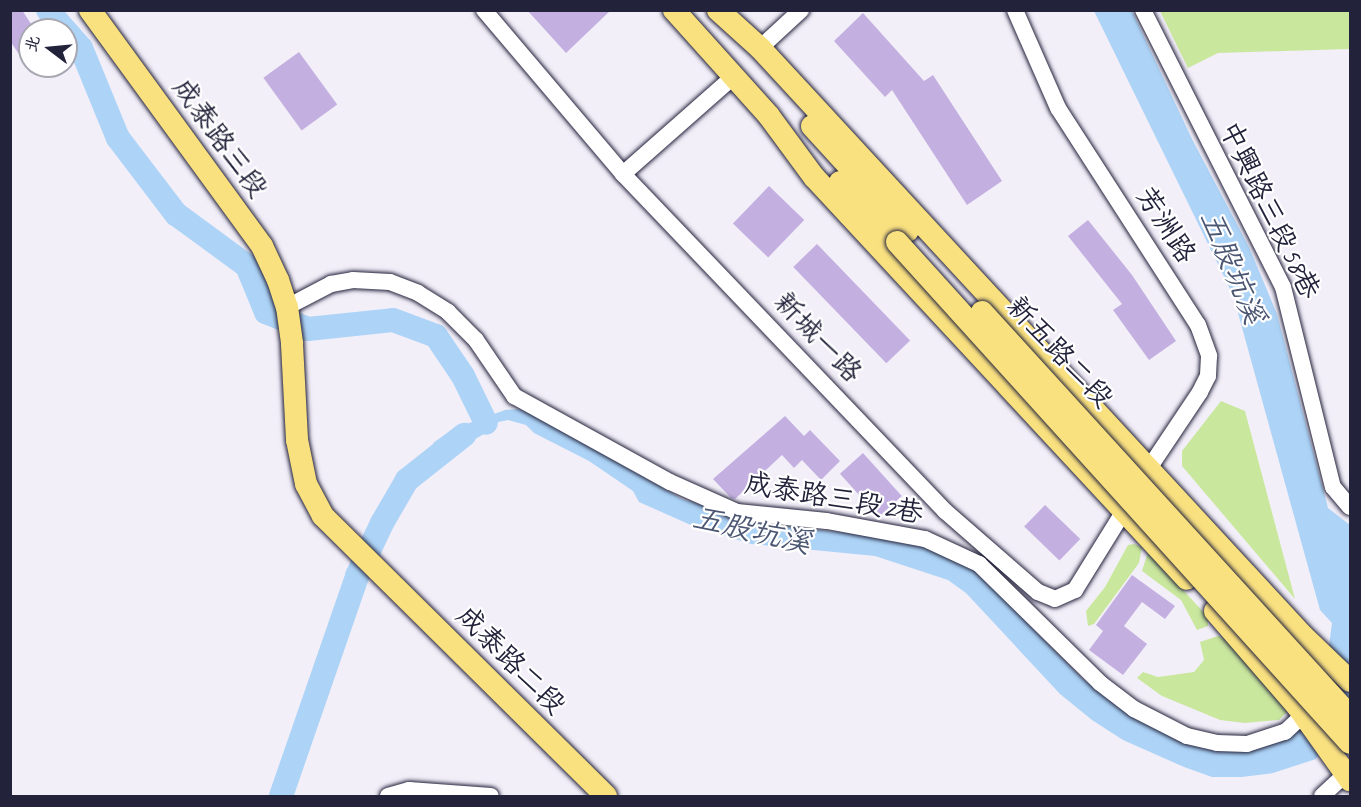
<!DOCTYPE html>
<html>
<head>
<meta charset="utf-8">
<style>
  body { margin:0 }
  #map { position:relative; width:1361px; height:807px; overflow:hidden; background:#f3eff9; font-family:Caveat,"LXGW WenKai TC",sans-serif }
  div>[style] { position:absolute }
  .green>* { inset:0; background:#cae79e }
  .water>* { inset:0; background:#add4f7 }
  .river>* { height:24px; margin:-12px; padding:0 12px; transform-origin:12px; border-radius:12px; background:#add4f7 }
  .building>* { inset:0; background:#c3b0e0; transform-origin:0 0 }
  .roads { filter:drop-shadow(0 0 2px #22223b) drop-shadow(0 0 2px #22223b) }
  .minor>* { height:16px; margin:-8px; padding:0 8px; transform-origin:8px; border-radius:8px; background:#fff }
  .major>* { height:22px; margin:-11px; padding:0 11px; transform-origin:11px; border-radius:11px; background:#fae180 }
  .bridges { filter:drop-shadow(0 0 2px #22223b) drop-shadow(0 0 2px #22223b) }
  .major-bridge>* { height:22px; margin:-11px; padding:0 11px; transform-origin:11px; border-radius:11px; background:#fae180 }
  span { translate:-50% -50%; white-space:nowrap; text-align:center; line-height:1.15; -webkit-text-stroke:4.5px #fff; paint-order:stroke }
  .street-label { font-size:28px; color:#22223b }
  .water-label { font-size:30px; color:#4c5773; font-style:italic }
  .frame { position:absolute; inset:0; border:12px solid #22223b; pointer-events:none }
  .north { position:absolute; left:18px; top:18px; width:60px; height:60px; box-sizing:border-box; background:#fff; border:2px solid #a7a7b1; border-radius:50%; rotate:286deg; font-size:16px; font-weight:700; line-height:24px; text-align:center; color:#22223b }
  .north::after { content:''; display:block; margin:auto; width:21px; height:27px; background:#22223b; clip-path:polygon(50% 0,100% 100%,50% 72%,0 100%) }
</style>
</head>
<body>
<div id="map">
  <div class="green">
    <div style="clip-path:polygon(1160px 11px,1350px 11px,1350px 49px,1218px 53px,1188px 68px)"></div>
    <div style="clip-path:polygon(1221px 401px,1245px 411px,1295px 599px,1182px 466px,1182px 451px)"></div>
    <div style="clip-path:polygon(1134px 544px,1142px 547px,1139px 563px,1094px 624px,1088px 626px,1086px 611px,1105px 587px,1128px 545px)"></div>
    <div style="clip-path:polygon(1148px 552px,1208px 617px,1208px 626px,1197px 630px,1181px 600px,1142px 571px)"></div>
    <div style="clip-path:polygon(1218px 636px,1227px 639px,1287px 712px,1279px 720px,1245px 723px,1220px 720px,1162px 696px,1137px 678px,1143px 672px,1158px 677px,1194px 672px,1204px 660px,1200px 642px)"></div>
  </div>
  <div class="water">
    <div style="clip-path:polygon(1094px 11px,1132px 11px,1192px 139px,1249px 247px,1277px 314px,1328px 508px,1350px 525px,1350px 707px,1316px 759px,1273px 773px,1242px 777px,1212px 777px,1184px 767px,1123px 740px,1092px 720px,1060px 694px,966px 593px,948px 580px,875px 556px,751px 544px,693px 526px,639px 502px,633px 491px,589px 461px,534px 433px,526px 425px,508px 420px,494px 423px,484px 434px,442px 458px,433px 443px,453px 429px,505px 410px,518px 409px,541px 417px,682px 499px,774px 525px,901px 539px,970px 565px,1084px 680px,1127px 711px,1257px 749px,1293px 734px,1324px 684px,1332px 623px,1320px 610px,1233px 295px)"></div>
  </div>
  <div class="river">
    <div style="left:48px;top:10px;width:26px;rotate:50deg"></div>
    <div style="left:66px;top:31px;width:23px;rotate:49deg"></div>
    <div style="left:81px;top:48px;width:97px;rotate:67.7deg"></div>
    <div style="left:118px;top:138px;width:96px;rotate:52.7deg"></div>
    <div style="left:176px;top:214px;width:88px;rotate:36.2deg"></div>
    <div style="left:247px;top:266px;width:50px;rotate:67.6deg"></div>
    <div style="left:266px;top:312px;width:45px;rotate:22deg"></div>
    <div style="left:308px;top:329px;width:85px;rotate:-6deg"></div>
    <div style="left:393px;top:320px;width:46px;rotate:20.4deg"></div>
    <div style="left:436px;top:336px;width:48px;rotate:56deg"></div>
    <div style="left:463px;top:376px;width:52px;rotate:63.9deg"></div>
    <div style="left:281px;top:796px;width:233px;rotate:-70.9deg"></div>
    <div style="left:357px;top:576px;width:59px;rotate:-64.7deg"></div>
    <div style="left:382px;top:523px;width:50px;rotate:-59.8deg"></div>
    <div style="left:407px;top:480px;width:73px;rotate:-38.3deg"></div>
  </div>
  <div class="building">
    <div style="clip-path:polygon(10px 10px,22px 10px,35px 30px,30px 30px,30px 55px,23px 60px,10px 41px)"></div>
    <div style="clip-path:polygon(527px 10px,611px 10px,566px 53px)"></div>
    <div style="clip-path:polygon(863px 13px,924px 81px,933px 75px,1002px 181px,967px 205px,892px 90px,885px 97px,834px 41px)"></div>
    <div style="left:299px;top:52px;width:65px;height:44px;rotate:54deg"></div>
    <div style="left:769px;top:186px;width:49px;height:52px;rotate:44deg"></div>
    <div style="clip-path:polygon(1088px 220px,1132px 275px,1176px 341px,1149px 360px,1113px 310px,1122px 304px,1068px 236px)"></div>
    <div style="left:817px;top:244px;width:134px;height:33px;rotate:46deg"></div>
    <div style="clip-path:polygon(785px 416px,804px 436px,810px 430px,840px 461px,821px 480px,802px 460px,794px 468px,782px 455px,735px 499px,731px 498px,713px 479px)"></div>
    <div style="left:863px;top:453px;width:58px;height:31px;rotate:48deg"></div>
    <div style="left:1045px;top:505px;width:49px;height:30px;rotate:44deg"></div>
    <div style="clip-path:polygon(1132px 575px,1175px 606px,1165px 619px,1142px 602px,1124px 626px,1147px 644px,1123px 675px,1089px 650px,1103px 631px,1096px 625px)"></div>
  </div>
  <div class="roads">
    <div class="minor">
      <div style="left:484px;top:10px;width:215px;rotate:49.7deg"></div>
      <div style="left:623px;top:174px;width:466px;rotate:46.3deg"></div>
      <div style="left:945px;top:511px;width:123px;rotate:41.1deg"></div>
      <div style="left:1038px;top:592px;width:18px;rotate:22deg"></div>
      <div style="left:1055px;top:599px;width:22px;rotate:-24deg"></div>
      <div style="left:1075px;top:590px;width:102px;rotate:-58.2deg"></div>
      <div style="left:1015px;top:10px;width:107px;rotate:66.3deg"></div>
      <div style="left:1058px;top:108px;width:258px;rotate:57.2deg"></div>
      <div style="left:1198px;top:325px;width:33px;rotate:70deg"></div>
      <div style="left:1209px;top:356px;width:20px;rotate:93deg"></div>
      <div style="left:1208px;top:376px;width:18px;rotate:117deg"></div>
      <div style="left:1200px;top:392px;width:102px;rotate:123.8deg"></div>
      <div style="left:1143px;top:10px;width:310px;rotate:63.2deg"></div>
      <div style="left:1283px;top:287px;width:206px;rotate:76deg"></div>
      <div style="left:1333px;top:487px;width:26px;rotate:50deg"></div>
      <div style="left:760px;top:48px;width:56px;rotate:-42.8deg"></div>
      <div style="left:623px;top:174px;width:147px;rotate:-41.4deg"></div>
      <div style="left:287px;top:307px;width:50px;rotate:-27.6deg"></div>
      <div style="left:331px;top:284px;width:22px;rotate:-10deg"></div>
      <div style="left:353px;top:280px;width:37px;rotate:3deg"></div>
      <div style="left:390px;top:282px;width:30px;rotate:21deg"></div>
      <div style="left:418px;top:293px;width:36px;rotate:32deg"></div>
      <div style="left:448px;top:312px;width:40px;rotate:45deg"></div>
      <div style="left:476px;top:340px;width:68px;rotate:55.8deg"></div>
      <div style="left:514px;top:396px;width:178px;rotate:28.9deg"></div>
      <div style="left:670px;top:482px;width:73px;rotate:24.1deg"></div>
      <div style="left:737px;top:512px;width:90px;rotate:5.7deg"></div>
      <div style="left:827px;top:521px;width:100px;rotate:10.4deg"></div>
      <div style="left:925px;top:539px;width:60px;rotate:24.8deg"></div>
      <div style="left:979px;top:564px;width:170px;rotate:44.5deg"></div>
      <div style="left:1100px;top:683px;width:43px;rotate:37.4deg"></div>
      <div style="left:1134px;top:709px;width:59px;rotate:27deg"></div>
      <div style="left:1187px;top:736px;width:31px;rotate:13deg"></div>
      <div style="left:1217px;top:743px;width:30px;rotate:2deg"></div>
      <div style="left:1247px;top:744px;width:40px;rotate:-18deg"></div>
      <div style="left:1285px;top:732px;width:26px;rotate:-43deg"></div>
      <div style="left:388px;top:796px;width:22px;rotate:-16deg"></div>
      <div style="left:409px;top:790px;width:82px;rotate:4.2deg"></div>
      <div style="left:1322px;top:796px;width:34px;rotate:-43deg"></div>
    </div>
    <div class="major">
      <div style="left:90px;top:10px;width:292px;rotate:53.9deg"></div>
      <div style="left:262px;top:246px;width:38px;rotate:65deg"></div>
      <div style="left:278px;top:280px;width:28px;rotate:72deg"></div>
      <div style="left:287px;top:307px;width:37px;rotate:82deg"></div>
      <div style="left:292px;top:344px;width:96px;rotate:87deg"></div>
      <div style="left:297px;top:440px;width:45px;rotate:78.4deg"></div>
      <div style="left:306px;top:484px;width:36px;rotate:62deg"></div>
      <div style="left:323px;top:516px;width:398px;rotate:44.7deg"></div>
      <div style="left:674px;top:10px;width:142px;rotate:48.1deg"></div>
      <div style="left:769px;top:116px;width:76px;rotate:53.6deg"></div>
      <div style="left:814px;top:177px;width:548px;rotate:47.14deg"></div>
      <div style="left:718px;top:10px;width:57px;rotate:42.1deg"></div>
      <div style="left:760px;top:48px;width:800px;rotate:47.28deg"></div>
      <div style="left:1303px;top:636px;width:65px;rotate:43.8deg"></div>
      <div style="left:812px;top:126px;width:142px;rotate:47.6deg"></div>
      <div style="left:840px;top:182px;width:83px;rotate:46.5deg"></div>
      <div style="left:1215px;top:611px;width:127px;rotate:49.2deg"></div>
      <div style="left:1298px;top:707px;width:90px;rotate:54.5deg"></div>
    </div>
  </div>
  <div class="bridges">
    <div class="major-bridge">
      <div style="left:897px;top:242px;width:675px;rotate:47.88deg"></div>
      <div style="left:982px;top:312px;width:546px;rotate:47.67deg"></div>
    </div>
  </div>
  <div class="street-label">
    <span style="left:220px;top:138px;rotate:54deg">成泰路三段</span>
    <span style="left:1270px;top:210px;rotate:64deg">中興路三段58巷</span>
    <span style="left:1166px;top:225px;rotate:57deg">芳洲路</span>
    <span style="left:818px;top:337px;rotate:46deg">新城一路</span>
    <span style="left:1060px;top:352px;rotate:47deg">新五路二段</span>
    <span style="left:834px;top:498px;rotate:10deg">成泰路三段2巷</span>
    <span style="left:511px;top:660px;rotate:45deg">成泰路二段</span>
  </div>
  <div class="water-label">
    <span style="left:1233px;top:267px;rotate:67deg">五股坑溪</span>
    <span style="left:752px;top:530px;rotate:13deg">五股坑溪</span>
  </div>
  <div class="frame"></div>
  <div class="north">北</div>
</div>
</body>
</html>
